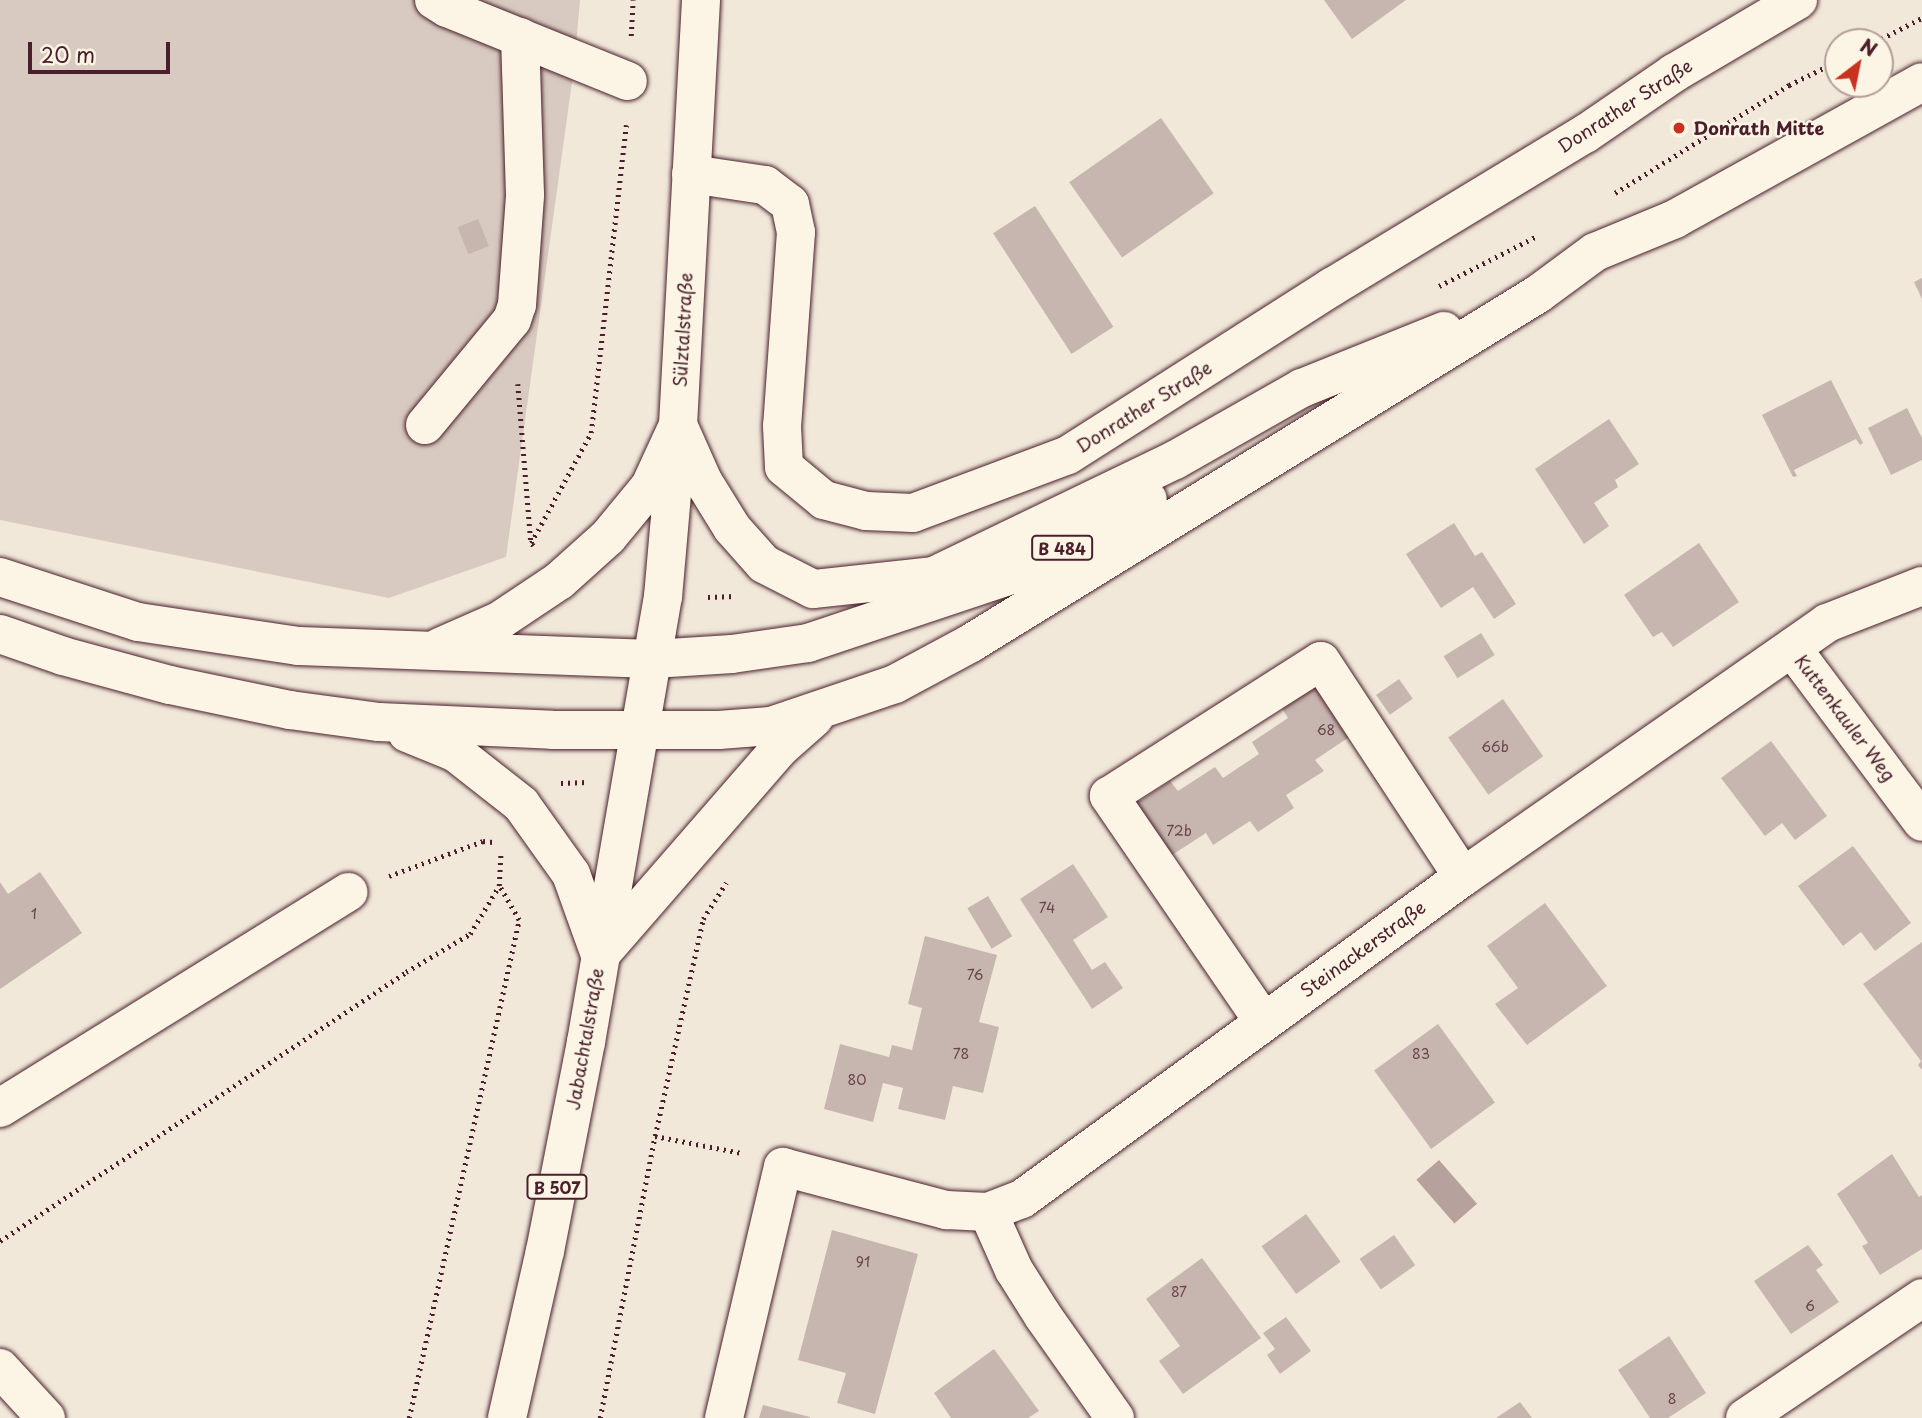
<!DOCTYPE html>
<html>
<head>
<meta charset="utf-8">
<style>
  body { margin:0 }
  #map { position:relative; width:1922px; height:1418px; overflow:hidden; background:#f1e8da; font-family:"Playpen Sans",sans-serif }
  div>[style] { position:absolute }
  .green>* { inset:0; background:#d8cac0 }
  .water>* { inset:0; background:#b6a19c; transform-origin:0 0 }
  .building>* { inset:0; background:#c7b6af; transform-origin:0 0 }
  .path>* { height:4.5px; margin-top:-2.25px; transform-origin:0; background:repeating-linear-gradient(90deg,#4a1f2b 0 2px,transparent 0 7px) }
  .roads { filter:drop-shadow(0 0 2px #4a1f2b) drop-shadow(0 0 2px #4a1f2b) }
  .minor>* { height:38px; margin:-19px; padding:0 19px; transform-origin:19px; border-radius:19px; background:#fcf5e5 }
  .major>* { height:38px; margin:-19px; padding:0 19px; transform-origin:19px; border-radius:19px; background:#fcf5e5 }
  .highway>* { height:38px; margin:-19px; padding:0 19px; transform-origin:19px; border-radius:19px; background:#fcf5e5 }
  .dots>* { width:19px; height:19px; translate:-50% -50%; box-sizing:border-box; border:4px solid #fcf5e5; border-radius:50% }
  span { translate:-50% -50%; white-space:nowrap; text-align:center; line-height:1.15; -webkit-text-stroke:5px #fcf5e5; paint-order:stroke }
  .number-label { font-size:14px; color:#69454c }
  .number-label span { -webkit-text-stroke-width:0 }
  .shield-label span { padding:2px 5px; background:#fcf5e5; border:2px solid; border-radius:5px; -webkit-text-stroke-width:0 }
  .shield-label { font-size:16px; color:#4a1f2b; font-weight:700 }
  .street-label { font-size:18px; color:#4a1f2b }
  .poi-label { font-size:18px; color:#4a1f2b; font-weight:700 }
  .left { translate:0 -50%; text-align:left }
  .north { position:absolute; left:1824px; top:28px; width:70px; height:70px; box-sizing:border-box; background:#fcf5e5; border:2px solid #b59f9b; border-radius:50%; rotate:32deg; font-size:19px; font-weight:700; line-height:28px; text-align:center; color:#4a1f2b }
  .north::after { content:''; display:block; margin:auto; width:24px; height:32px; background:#c8321e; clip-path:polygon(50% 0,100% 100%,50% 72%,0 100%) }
  .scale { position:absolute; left:28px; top:42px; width:142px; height:32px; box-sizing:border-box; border:4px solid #4a1f2b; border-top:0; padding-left:9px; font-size:21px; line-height:24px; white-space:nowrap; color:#4a1f2b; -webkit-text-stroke:5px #fcf5e5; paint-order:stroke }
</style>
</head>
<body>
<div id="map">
  <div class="green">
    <div style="clip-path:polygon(0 0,580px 0,574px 68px,506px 557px,389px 598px,0 520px)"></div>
  </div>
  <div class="water">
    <div style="left:1439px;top:1160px;width:58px;height:30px;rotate:49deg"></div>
  </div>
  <div class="building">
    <div style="clip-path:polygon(1324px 0,1406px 0,1352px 39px)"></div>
    <div style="left:1161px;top:118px;width:92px;height:112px;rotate:55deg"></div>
    <div style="left:1035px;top:206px;width:144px;height:50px;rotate:57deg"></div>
    <div style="left:478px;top:219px;width:29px;height:22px;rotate:68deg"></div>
    <div style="clip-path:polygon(1922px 278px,1922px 299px,1914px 282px)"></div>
    <div style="clip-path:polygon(1831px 380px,1863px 443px,1860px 445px,1856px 439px,1794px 470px,1797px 476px,1793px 477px,1762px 415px)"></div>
    <div style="clip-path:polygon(1907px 408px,1922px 438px,1922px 460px,1891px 475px,1868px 428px)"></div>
    <div style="clip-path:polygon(1609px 419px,1639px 464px,1615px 480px,1618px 487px,1594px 503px,1609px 526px,1584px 544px,1535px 469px)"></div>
    <div style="clip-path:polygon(1454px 523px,1475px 556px,1482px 552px,1516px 604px,1494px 619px,1473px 587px,1441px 608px,1406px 554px)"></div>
    <div style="clip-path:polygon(1699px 543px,1739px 602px,1673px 647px,1662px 632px,1653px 637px,1624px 595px)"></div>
    <div style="left:1481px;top:633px;width:26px;height:44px;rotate:58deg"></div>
    <div style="left:1399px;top:679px;width:24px;height:28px;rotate:55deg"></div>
    <div style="clip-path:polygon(1317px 681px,1352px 735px,1315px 760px,1324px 771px,1286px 795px,1294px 808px,1258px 832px,1250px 821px,1213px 845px,1206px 833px,1169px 857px,1134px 805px,1170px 781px,1178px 791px,1215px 767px,1223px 778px,1259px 754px,1252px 742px,1288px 718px,1280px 705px)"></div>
    <div style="left:1503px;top:699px;width:70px;height:67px;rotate:55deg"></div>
    <div style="clip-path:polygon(1771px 741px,1827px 816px,1795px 840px,1782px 823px,1765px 836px,1721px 778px)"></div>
    <div style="clip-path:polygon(1853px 846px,1911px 923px,1875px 951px,1861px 932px,1843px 946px,1798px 886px)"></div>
    <div style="clip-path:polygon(1073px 864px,1108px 917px,1073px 940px,1092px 970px,1105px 962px,1123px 988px,1092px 1009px,1020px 899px)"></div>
    <div style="clip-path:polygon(40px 872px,82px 933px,0 989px,0 882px,8px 894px)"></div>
    <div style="left:988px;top:896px;width:47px;height:24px;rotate:59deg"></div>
    <div style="clip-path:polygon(1545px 903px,1607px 986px,1527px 1045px,1495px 1004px,1518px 988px,1487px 946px)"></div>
    <div style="clip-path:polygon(925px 936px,997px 955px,979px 1022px,999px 1027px,983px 1093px,953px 1086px,945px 1120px,898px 1109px,903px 1088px,883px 1083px,873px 1122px,824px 1109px,840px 1044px,889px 1057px,892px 1045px,912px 1050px,922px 1008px,908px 1004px)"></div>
    <div style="clip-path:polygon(1922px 942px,1922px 1070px,1918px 1065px,1921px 1061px,1863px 984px)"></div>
    <div style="left:1438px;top:1024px;width:97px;height:79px;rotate:54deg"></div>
    <div style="clip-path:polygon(1892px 1154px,1919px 1197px,1922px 1195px,1922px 1249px,1880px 1275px,1862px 1246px,1868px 1243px,1837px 1194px)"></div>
    <div style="left:1306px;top:1214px;width:59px;height:55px;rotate:54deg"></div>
    <div style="clip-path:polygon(832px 1230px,918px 1254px,875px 1414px,837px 1403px,846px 1373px,798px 1360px)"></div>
    <div style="left:1394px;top:1235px;width:37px;height:42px;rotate:55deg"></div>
    <div style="clip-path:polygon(1808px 1245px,1823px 1265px,1816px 1270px,1839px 1302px,1791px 1334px,1754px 1281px)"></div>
    <div style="clip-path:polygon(1202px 1258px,1261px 1338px,1183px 1394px,1159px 1361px,1180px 1346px,1146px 1299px)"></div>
    <div style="clip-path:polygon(1286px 1317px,1311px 1351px,1280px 1374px,1267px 1355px,1275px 1349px,1263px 1333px)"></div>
    <div style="clip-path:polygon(1669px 1336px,1706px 1393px,1668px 1418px,1650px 1418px,1618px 1370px)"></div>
    <div style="clip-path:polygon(994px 1349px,1039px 1411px,1028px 1418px,951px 1418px,934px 1393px)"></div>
    <div style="clip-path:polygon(1520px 1402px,1532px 1418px,1496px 1418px)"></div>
    <div style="clip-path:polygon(763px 1405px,810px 1417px,810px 1418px,759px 1418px)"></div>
  </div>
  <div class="path">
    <div style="left:631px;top:36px;width:36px;rotate:-87deg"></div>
    <div style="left:1875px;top:42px;width:53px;rotate:-27.1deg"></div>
    <div style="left:1615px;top:193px;width:205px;rotate:-31.8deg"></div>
    <div style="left:1789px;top:85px;width:55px;rotate:-26.1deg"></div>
    <div style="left:1439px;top:286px;width:110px;rotate:-27deg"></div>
    <div style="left:518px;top:384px;width:160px;rotate:85.3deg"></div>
    <div style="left:533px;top:546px;width:4px;rotate:-124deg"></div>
    <div style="left:531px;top:543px;width:125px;rotate:-61.4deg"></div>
    <div style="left:591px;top:433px;width:310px;rotate:-83.5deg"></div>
    <div style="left:708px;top:597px;width:27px;rotate:-2deg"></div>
    <div style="left:561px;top:783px;width:26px;rotate:-2deg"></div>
    <div style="left:389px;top:876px;width:100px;rotate:-20.4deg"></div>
    <div style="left:483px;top:841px;width:10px;rotate:6deg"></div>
    <div style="left:655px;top:1136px;width:89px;rotate:11.1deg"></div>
    <div style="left:0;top:1241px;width:487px;rotate:-33.5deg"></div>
    <div style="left:406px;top:972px;width:74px;rotate:-30.7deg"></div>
    <div style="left:470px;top:934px;width:56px;rotate:-58.9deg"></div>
    <div style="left:409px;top:1418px;width:510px;rotate:-77.54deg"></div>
    <div style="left:519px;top:920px;width:39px;rotate:-120deg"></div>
    <div style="left:499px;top:886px;width:35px;rotate:-87deg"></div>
    <div style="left:600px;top:1418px;width:287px;rotate:-79deg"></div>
    <div style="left:655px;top:1136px;width:222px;rotate:-77.5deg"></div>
    <div style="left:703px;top:919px;width:43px;rotate:-57.4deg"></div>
  </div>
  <div class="roads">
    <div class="minor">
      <div style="left:434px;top:0;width:15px;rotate:32deg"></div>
      <div style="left:447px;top:8px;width:195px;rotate:22deg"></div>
      <div style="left:691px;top:174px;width:75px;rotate:8.5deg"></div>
      <div style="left:765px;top:185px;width:31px;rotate:37deg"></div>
      <div style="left:790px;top:204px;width:29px;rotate:78deg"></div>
      <div style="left:796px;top:232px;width:195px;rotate:94.1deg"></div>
      <div style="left:782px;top:426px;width:41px;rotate:87.2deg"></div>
      <div style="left:784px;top:467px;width:52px;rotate:39.5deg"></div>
      <div style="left:824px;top:500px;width:43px;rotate:14.7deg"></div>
      <div style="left:866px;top:511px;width:47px;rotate:2.4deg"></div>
      <div style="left:913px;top:513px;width:165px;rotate:-20.5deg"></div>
      <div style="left:1068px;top:455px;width:313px;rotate:-32.5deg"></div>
      <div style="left:1332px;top:287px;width:296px;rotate:-31.2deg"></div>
      <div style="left:1585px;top:134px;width:108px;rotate:-34.4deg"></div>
      <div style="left:1674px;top:73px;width:144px;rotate:-30.5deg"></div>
      <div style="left:425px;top:425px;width:136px;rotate:-50.4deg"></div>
      <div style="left:512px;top:320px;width:16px;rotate:-72deg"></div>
      <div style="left:517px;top:305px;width:110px;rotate:-85.8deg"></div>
      <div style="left:525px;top:195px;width:158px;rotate:-91.8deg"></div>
      <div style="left:1792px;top:648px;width:217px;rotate:53.2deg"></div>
      <div style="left:1263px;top:1021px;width:273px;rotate:-124.4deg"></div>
      <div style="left:1109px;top:796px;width:251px;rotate:-32.5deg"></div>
      <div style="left:1321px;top:661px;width:258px;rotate:56.7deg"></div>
      <div style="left:0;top:1108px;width:410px;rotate:-31.8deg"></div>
      <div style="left:988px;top:1212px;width:64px;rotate:65.9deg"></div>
      <div style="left:1014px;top:1270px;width:54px;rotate:57.8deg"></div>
      <div style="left:1043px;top:1316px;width:125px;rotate:54.8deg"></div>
      <div style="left:0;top:1368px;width:68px;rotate:47.4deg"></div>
      <div style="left:724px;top:1418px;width:258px;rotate:-76.8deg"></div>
      <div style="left:783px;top:1167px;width:169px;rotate:14.8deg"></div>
      <div style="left:946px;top:1210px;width:42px;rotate:2.7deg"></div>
      <div style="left:988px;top:1212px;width:36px;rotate:-21deg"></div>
      <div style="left:1022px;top:1199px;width:546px;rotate:-36.14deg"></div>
      <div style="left:1463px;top:877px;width:444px;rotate:-34.9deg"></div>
      <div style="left:1827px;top:623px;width:102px;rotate:-21.3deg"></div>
      <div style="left:1745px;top:1418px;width:214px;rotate:-34.1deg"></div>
    </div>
    <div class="major">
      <div style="left:679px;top:427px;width:59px;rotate:66deg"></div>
      <div style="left:703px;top:481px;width:55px;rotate:58.3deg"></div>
      <div style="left:732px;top:528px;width:48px;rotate:48.4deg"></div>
      <div style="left:764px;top:564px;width:55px;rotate:27deg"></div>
      <div style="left:813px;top:589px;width:122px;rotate:-6.1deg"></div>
      <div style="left:934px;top:576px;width:267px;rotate:-25.7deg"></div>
      <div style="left:1175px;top:460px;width:146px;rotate:-29.6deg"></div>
      <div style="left:1302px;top:388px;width:153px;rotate:-21.9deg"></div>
      <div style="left:653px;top:659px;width:79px;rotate:-3.6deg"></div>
      <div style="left:732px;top:654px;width:77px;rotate:-8.2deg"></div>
      <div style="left:808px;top:643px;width:224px;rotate:-18.5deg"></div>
      <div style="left:1020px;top:572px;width:147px;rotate:-29.7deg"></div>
      <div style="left:641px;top:730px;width:78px"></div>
      <div style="left:719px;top:730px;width:52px;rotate:-4.4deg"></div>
      <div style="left:771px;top:726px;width:131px;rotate:-18.7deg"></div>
      <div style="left:895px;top:684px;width:86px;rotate:-28.3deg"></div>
      <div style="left:971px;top:643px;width:666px;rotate:-31.61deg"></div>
      <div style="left:1538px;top:294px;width:71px;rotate:-36.4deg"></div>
      <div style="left:1595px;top:252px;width:87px;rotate:-22.4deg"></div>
      <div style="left:1675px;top:219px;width:282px;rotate:-29deg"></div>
      <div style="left:601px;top:954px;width:271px;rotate:-49deg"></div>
      <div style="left:779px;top:749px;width:47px;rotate:-41.5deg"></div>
      <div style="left:507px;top:1418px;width:171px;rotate:-77.2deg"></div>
      <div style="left:545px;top:1251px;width:213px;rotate:-78.9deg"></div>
      <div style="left:586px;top:1042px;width:452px;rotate:-80.2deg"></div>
      <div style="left:663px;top:597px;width:173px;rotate:-85deg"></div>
      <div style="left:678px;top:425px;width:426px;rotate:-86.9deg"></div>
    </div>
    <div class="highway">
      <div style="left:0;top:577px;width:145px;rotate:18.1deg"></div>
      <div style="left:138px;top:622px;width:162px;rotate:8.5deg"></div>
      <div style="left:298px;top:646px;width:355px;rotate:2.1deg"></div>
      <div style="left:0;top:634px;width:67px;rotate:19.2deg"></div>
      <div style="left:63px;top:656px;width:111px;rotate:15.2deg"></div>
      <div style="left:170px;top:685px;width:123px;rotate:11.8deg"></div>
      <div style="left:290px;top:710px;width:90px;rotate:7.7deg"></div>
      <div style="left:379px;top:722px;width:173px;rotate:2.6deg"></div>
      <div style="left:552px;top:730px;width:89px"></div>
      <div style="left:440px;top:647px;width:64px;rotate:-23.8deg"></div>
      <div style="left:499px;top:621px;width:72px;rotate:-33.7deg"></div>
      <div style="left:559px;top:581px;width:66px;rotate:-41.9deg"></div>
      <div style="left:608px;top:537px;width:66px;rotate:-50.5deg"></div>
      <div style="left:650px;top:486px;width:67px;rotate:-65.3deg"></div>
      <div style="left:407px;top:733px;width:53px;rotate:22.2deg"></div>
      <div style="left:456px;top:753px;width:83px;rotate:38.1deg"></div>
      <div style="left:521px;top:804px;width:86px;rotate:54.5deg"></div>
      <div style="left:571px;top:874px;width:86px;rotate:70.3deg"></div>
    </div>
  </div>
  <div class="dots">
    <div style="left:1679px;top:128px;background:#c8321e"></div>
  </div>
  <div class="number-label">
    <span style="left:1326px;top:730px">68</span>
    <span style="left:1495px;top:747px">66b</span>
    <span style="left:1179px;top:831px">72b</span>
    <span style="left:1047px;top:908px">74</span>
    <span style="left:34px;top:914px">1</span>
    <span style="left:975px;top:975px">76</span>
    <span style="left:961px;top:1054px">78</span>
    <span style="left:1421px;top:1054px">83</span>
    <span style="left:857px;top:1080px">80</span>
    <span style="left:863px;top:1262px">91</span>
    <span style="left:1179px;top:1292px">87</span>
    <span style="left:1810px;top:1306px">6</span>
    <span style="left:1672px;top:1399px">8</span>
  </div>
  <div class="shield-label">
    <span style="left:1062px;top:548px">B 484</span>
    <span style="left:557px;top:1187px">B 507</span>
  </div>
  <div class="street-label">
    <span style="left:1625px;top:106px;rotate:-33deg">Donrather Straße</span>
    <span style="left:683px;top:330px;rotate:-87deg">Sülztalstraße</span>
    <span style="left:1144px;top:407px;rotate:-32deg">Donrather Straße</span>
    <span style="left:1845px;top:718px;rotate:53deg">Kuttenkauler Weg</span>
    <span style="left:1363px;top:949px;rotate:-36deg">Steinackerstraße</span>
    <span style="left:585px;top:1039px;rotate:-80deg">Jabachtalstraße</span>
  </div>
  <div class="poi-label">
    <span class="left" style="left:1693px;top:128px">Donrath Mitte</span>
  </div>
  <div class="north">N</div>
  <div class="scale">20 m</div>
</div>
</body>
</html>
